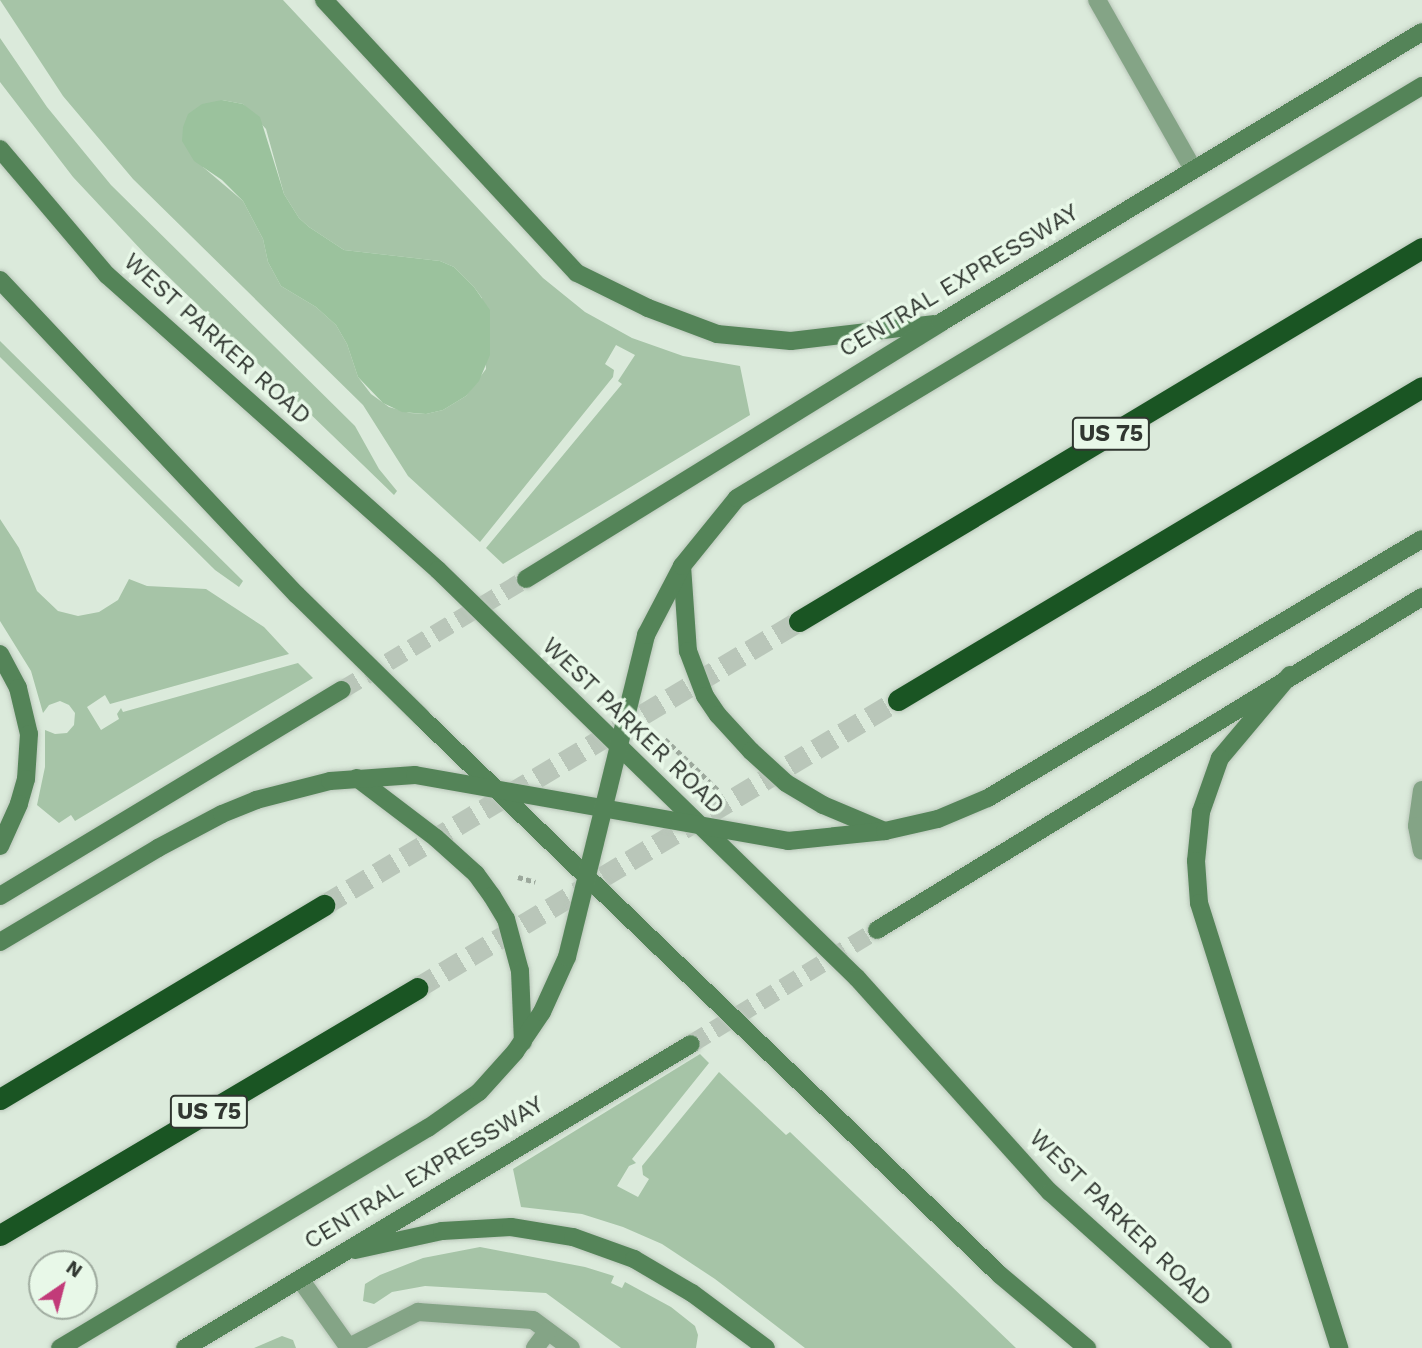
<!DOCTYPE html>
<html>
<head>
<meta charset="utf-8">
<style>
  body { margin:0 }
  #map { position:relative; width:1422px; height:1348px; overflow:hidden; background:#dbeadb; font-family:"Work Sans",sans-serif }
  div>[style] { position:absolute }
  .green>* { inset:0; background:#a6c4a7 }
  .forest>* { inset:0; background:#9bc29d }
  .secondary-tunnel>* { height:18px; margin-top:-9px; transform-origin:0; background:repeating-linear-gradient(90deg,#b9c6b9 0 18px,transparent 0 27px) }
  .highway-tunnel>* { height:21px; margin-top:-10.5px; transform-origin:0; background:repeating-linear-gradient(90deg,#b9c6b9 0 21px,transparent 0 31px) }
  .path>* { height:4.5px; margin-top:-2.25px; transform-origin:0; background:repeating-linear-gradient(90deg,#9ca89c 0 5px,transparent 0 8.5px) }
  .roads { filter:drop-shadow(0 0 2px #b9c6b9) drop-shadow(0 0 2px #b9c6b9) }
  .lane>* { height:18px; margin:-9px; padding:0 9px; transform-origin:9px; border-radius:9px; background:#84a486 }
  .secondary>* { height:18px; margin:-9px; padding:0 9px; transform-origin:9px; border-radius:9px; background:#548458 }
  .highway>* { height:21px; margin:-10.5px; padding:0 10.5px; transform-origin:10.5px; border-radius:10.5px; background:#1a5523 }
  span { translate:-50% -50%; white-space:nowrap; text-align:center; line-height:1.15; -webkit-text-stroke:7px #e8f8e8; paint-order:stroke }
  .shield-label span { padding:2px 5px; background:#e8f8e8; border:2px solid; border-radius:5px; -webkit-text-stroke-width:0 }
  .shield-label { font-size:23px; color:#313731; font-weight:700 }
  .street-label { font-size:24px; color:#313731 }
  .north { position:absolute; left:28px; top:1250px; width:70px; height:70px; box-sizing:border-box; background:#e8f8e8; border:2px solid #9fab9f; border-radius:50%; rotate:35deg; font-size:19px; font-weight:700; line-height:28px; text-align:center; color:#313731 }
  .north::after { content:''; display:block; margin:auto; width:24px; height:32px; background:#c23b79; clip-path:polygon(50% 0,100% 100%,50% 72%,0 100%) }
</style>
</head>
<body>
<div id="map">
  <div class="green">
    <div style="clip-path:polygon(evenodd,0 0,283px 0,543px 278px,585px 312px,632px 338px,683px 356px,740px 366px,750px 415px,503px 564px,486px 548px,622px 384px,618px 381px,635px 355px,616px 345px,605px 364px,614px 370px,613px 377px,480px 542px,408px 476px,363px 405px,133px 179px,63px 96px,0 0,222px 100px,243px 104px,266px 129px,284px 194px,299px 218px,309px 227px,344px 250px,440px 261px,454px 267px,474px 287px,482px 298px,486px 369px,466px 396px,443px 410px,426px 414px,410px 413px,389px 407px,371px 394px,358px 377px,347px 344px,336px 325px,316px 307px,281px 286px,268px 262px,263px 239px,243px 201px,203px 167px,222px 100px)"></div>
    <div style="clip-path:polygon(0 38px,47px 107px,111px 185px,355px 426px,379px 469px,397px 491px,394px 495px,145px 254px,73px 177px,0 82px)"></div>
    <div style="clip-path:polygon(0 341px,243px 581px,239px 587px,215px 570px,0 357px)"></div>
    <div style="clip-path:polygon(0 519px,19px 548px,37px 591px,58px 611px,78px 616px,99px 612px,118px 600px,129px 579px,147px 586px,206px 589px,264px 627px,289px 654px,110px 704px,105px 695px,87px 707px,101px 730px,119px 719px,117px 714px,121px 708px,123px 712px,298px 663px,313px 678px,75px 821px,71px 815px,59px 823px,37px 805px,45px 767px,45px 730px,55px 734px,67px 733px,74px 725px,75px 713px,69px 705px,60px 701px,49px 705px,43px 713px,31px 671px,0 621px)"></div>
    <div style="clip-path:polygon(700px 1054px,709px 1063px,632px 1159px,636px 1163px,629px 1166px,617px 1186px,638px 1197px,649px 1179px,643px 1175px,642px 1166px,719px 1072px,786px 1135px,790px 1132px,1016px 1348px,805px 1348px,715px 1279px,662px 1244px,623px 1227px,582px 1214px,521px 1207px,513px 1169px)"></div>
    <div style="clip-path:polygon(480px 1247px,585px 1267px,614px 1276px,611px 1283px,622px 1288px,625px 1282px,671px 1307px,695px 1326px,698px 1335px,696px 1348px,621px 1348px,546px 1293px,425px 1286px,392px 1292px,374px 1304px,363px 1301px,365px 1284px,380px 1275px,423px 1258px)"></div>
    <div style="clip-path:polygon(282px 1336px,293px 1340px,296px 1348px,254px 1348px)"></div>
  </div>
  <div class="forest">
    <div style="clip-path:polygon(222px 100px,243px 104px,260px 117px,284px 194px,299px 218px,309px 227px,344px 250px,440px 261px,454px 267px,474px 287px,490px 310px,490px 355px,479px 381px,466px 396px,443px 410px,426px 414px,402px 412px,383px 403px,358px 377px,347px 344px,336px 325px,316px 307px,281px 286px,268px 262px,263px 239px,243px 201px,222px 180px,194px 161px,182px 141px,183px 127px,188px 114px,202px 104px)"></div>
  </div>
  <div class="secondary-tunnel">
    <div style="left:342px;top:690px;width:215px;rotate:-31.1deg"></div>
    <div style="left:691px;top:1044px;width:218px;rotate:-31.5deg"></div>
  </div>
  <div class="highway-tunnel">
    <div style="left:324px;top:905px;width:553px;rotate:-30.87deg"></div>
    <div style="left:417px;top:988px;width:561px;rotate:-30.91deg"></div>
  </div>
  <div class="path">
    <div style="left:665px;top:739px;width:75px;rotate:43.9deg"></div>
    <div style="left:518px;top:877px;width:18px;rotate:16deg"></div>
  </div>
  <div class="roads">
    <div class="lane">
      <div style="left:1097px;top:0;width:194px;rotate:60.4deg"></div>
      <div style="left:1422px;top:790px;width:36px;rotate:98deg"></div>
      <div style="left:1417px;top:826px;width:25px;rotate:79deg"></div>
      <div style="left:300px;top:1279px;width:85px;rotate:54.6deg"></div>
      <div style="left:347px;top:1348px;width:80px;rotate:-26.9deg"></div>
      <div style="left:418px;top:1312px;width:115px;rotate:4deg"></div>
      <div style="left:533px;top:1320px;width:47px;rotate:36.4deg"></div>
      <div style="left:535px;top:1348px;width:21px;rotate:-53deg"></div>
    </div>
    <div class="secondary">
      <div style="left:324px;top:0;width:372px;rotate:47.2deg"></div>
      <div style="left:577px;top:273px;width:79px;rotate:26.2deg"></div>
      <div style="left:648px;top:308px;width:74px;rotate:20.6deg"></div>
      <div style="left:717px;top:334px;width:74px;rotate:5.4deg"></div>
      <div style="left:791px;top:341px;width:143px;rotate:-6.8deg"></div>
      <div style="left:0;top:149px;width:165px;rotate:49.7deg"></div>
      <div style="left:107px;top:275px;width:443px;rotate:41.7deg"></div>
      <div style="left:438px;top:570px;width:585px;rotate:44.24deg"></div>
      <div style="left:857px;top:978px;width:288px;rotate:48deg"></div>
      <div style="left:1050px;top:1192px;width:233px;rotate:42deg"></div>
      <div style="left:0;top:280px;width:433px;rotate:46.7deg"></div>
      <div style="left:297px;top:595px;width:174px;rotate:44.5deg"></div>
      <div style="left:421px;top:717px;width:804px;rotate:43.94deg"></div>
      <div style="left:1000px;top:1275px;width:114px;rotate:40deg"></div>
      <div style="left:682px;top:566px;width:85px;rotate:86deg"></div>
      <div style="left:688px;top:651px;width:48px;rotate:69.3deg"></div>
      <div style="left:705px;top:696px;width:23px;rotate:56deg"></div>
      <div style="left:718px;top:715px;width:49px;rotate:47.5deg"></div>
      <div style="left:751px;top:751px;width:47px;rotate:42.4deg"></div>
      <div style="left:786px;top:783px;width:43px;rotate:30.7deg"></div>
      <div style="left:823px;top:805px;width:67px;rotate:22.8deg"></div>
      <div style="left:526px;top:579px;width:487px;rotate:-31.7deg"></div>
      <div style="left:940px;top:323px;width:563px;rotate:-31.12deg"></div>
      <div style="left:0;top:654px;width:38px;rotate:62deg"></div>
      <div style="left:18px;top:688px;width:47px;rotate:76.6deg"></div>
      <div style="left:29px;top:734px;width:45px;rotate:93.8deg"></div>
      <div style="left:26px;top:779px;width:26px;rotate:106deg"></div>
      <div style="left:19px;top:804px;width:46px;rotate:114.3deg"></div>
      <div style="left:1290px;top:675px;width:109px;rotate:130.1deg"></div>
      <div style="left:1220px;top:758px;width:57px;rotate:109.4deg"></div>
      <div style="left:1201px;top:812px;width:49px;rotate:95.8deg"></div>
      <div style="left:1196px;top:861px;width:42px;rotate:85.9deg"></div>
      <div style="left:1199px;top:903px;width:467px;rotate:72.5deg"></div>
      <div style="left:357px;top:778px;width:99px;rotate:37.2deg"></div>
      <div style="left:436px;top:838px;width:54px;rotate:42deg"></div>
      <div style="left:476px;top:874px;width:27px;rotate:54deg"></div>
      <div style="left:492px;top:896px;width:27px;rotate:59deg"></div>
      <div style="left:506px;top:919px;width:54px;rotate:74.9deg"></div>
      <div style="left:520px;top:971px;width:71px;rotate:87.6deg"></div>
      <div style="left:0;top:896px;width:399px;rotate:-31.1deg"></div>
      <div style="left:877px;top:930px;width:639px;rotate:-31.43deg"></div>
      <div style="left:0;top:942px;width:184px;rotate:-30.7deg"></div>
      <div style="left:158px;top:848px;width:72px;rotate:-28deg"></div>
      <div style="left:222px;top:814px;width:37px;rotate:-22deg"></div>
      <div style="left:256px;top:800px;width:76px;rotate:-14.4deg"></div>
      <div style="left:330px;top:781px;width:85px;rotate:-4deg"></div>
      <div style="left:415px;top:775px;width:379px;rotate:10deg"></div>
      <div style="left:788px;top:841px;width:98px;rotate:-5.9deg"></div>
      <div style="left:885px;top:831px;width:54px;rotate:-12.8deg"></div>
      <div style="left:938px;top:819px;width:54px;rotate:-22.8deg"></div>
      <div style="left:988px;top:798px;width:505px;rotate:-30.83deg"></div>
      <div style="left:355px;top:1250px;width:89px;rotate:-12.3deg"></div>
      <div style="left:442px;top:1231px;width:69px;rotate:-3.3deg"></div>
      <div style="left:511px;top:1227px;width:63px;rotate:9.2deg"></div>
      <div style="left:573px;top:1237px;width:65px;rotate:19.8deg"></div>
      <div style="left:634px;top:1259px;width:67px;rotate:30.4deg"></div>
      <div style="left:692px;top:1293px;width:92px;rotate:36.6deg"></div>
      <div style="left:60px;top:1348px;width:429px;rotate:-30.9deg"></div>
      <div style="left:428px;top:1128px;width:62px;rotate:-35.2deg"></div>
      <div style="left:479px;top:1092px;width:54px;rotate:-48deg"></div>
      <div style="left:515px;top:1052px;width:48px;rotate:-56deg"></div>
      <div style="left:542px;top:1012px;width:60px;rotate:-65.6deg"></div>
      <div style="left:567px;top:957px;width:332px;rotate:-76.2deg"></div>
      <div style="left:646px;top:635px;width:78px;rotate:-62.4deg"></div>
      <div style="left:682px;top:566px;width:87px;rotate:-51deg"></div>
      <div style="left:737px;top:498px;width:799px;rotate:-31.03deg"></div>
      <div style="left:185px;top:1348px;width:590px;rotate:-31deg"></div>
    </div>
    <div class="highway">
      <div style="left:799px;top:621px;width:726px;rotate:-30.91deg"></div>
      <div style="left:898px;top:700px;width:610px;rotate:-30.85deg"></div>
      <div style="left:0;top:1099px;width:378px;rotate:-30.9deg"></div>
      <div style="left:0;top:1235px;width:485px;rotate:-30.6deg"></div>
    </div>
  </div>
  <div class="shield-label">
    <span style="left:1111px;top:434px">US 75</span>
    <span style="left:209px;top:1112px">US 75</span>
  </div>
  <div class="street-label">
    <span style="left:959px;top:281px;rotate:-31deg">CENTRAL EXPRESSWAY</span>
    <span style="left:217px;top:339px;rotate:42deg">WEST PARKER ROAD</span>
    <span style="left:633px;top:726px;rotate:44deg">WEST PARKER ROAD</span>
    <span style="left:424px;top:1173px;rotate:-31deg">CENTRAL EXPRESSWAY</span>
    <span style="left:1120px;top:1218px;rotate:44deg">WEST PARKER ROAD</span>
  </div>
  <div class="north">N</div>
</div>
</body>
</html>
